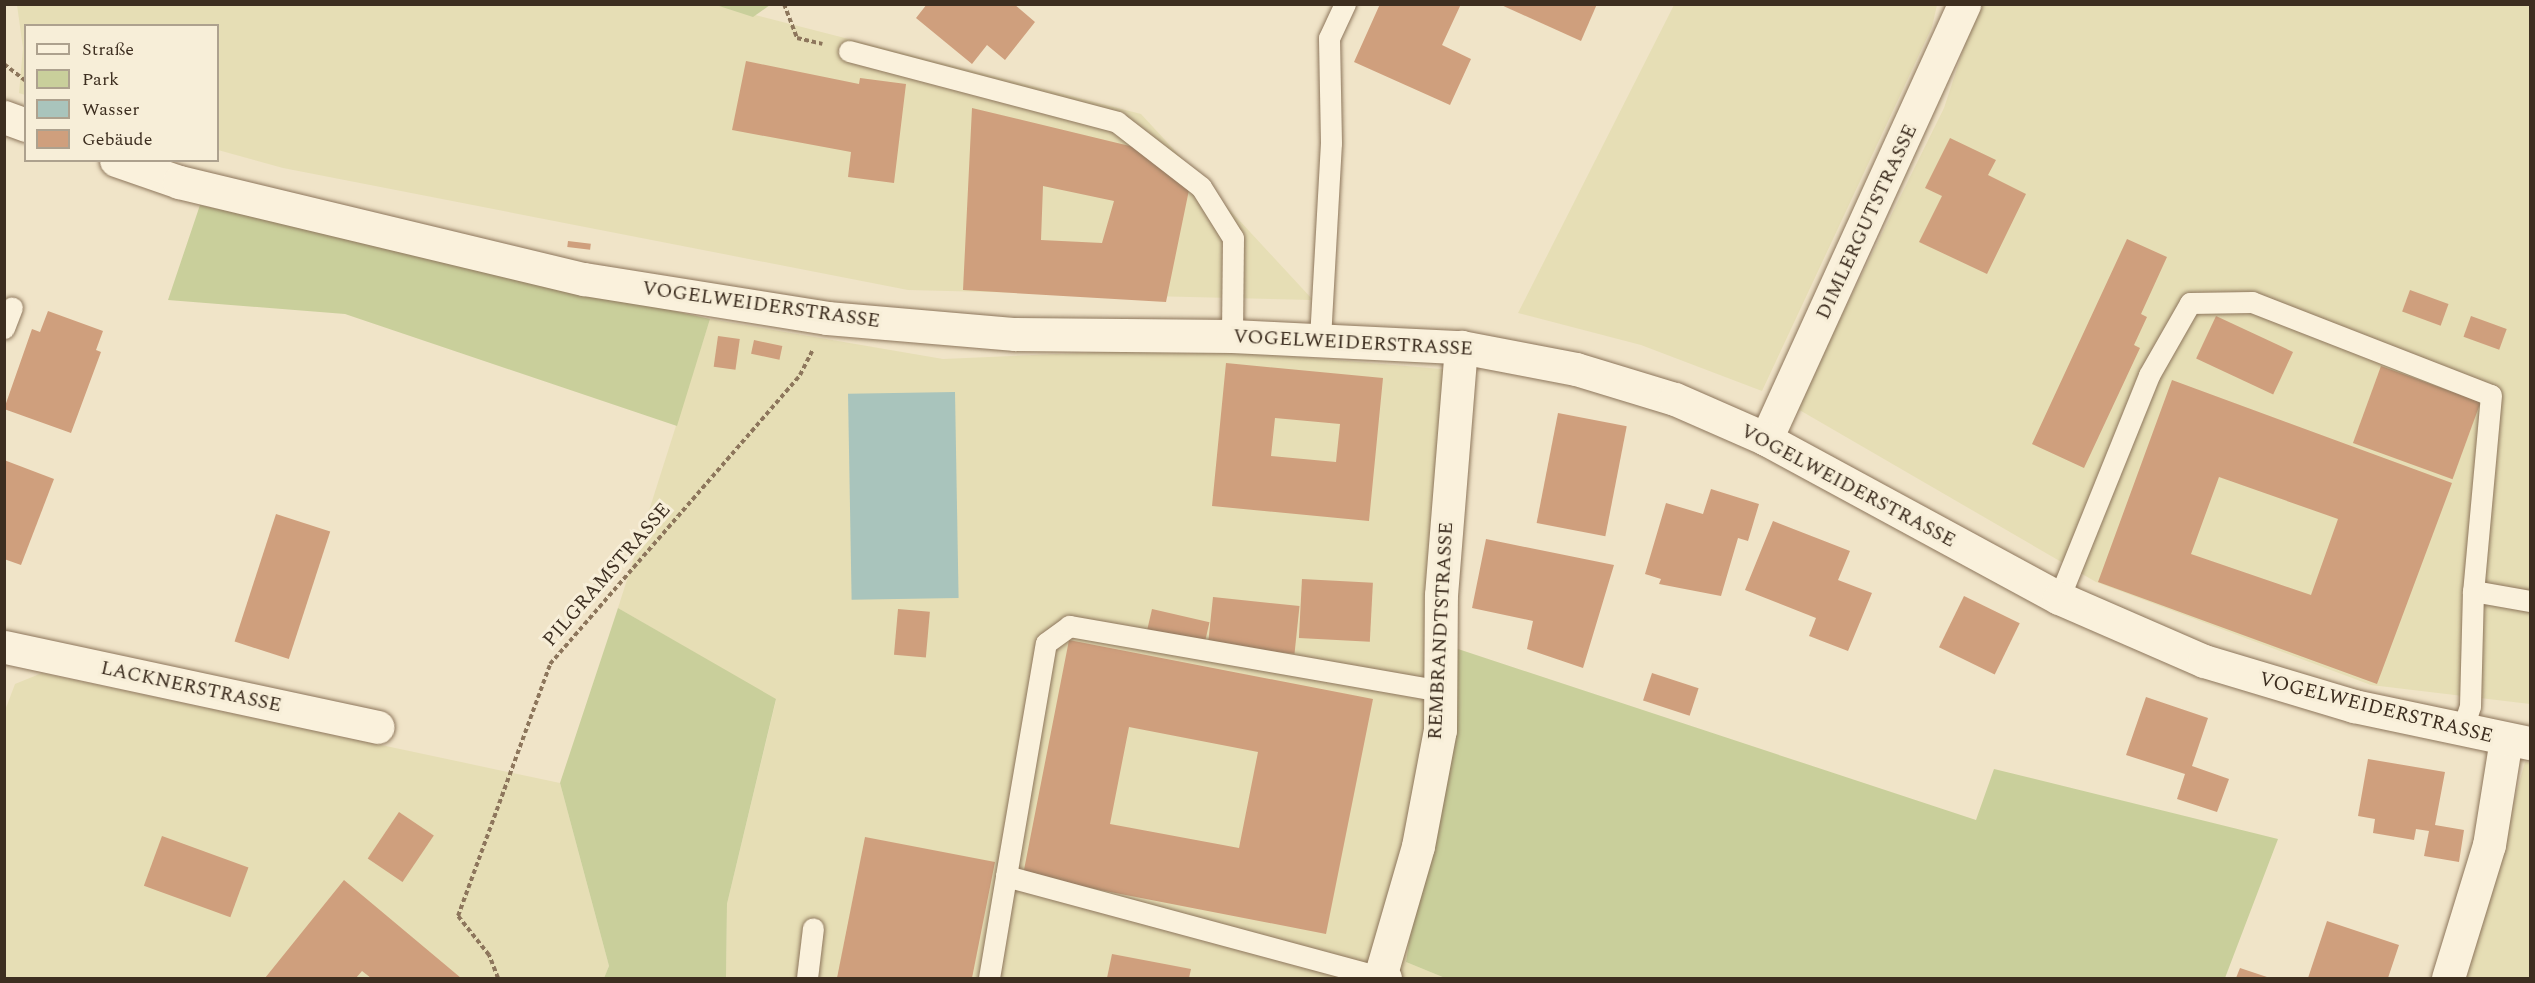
<!DOCTYPE html>
<html>
<head>
<meta charset="utf-8">
<style>
  body { margin:0 }
  #map { position:relative; width:2535px; height:983px; overflow:hidden; background:#f0e4c8; font-family:Spectral,serif }
  div>[style] { position:absolute }
  .farmland>* { inset:0; background:#e6deb5 }
  .green>* { inset:0; background:#c9cf9b }
  .water>* { inset:0; background:#a9c4bc; transform-origin:0 0 }
  .building>* { inset:0; background:#cf9f7d; transform-origin:0 0 }
  .path>* { height:4px; margin-top:-2px; transform-origin:0; background:repeating-linear-gradient(90deg,#8d765c 0 4.5px,transparent 0 7.5px) }
  .roads { filter:drop-shadow(0 0 2px #8d765c) drop-shadow(0 0 2px #8d765c) }
  .lane>* { height:21px; margin:-10.5px; padding:0 10.5px; transform-origin:10.5px; border-radius:10.5px; background:#faf1dc }
  .street>* { height:33px; margin:-16.5px; padding:0 16.5px; transform-origin:16.5px; border-radius:16.5px; background:#faf1dc }
  .secondary>* { height:33px; margin:-16.5px; padding:0 16.5px; transform-origin:16.5px; border-radius:16.5px; background:#faf1dc }
  span { translate:-50% -50%; white-space:nowrap; text-align:center; line-height:1.15; -webkit-text-stroke:6px #f7eed8; paint-order:stroke }
  .street-label { font-size:20px; color:#3d2e20 }
  .frame { position:absolute; inset:0; border:6px solid #3d2e20; pointer-events:none }
  .legend { position:absolute; left:24px; top:24px; width:195px; height:138px; box-sizing:border-box; background:#f7eed8; border:2px solid #ada18e; margin:0; padding:8px 10px; list-style:none; font-size:18px; color:#3d2e20 }
  .legend li { display:flex; align-items:center; gap:12px; height:30px }
  .legend b { width:30px; border:2px solid #ada18e }
</style>
</head>
<body>
<div id="map">
  <div class="farmland">
    <div style="clip-path:polygon(17px 5px,716px 5px,1141px 114px,1313px 300px,908px 290px,283px 168px,218px 150px,218px 26px,26px 26px,25px 95px,19px 93px,23px 48px)"></div>
    <div style="clip-path:polygon(1674px 5px,1937px 5px,1932px 27px,1762px 391px,1641px 345px,1518px 313px)"></div>
    <div style="clip-path:polygon(1978px 5px,2530px 5px,2530px 704px,2371px 685px,2096px 582px,1796px 408px,1944px 108px)"></div>
    <div style="clip-path:polygon(710px 319px,943px 359px,1195px 348px,1465px 371px,1452px 647px,1406px 962px,1445px 978px,726px 978px,727px 904px,776px 700px,618px 608px)"></div>
    <div style="clip-path:polygon(42px 673px,560px 783px,609px 966px,604px 978px,5px 978px,4px 713px,15px 684px)"></div>
    <div style="clip-path:polygon(2525px 762px,2530px 763px,2530px 978px,2464px 978px)"></div>
  </div>
  <div class="green">
    <div style="clip-path:polygon(716px 5px,770px 4px,770px 5px,753px 17px)"></div>
    <div style="clip-path:polygon(200px 205px,710px 319px,677px 426px,345px 314px,168px 300px)"></div>
    <div style="clip-path:polygon(618px 608px,776px 699px,727px 904px,726px 978px,604px 978px,609px 966px,560px 783px)"></div>
    <div style="clip-path:polygon(1452px 647px,1976px 820px,1994px 769px,2278px 839px,2225px 978px,1445px 978px,1406px 962px)"></div>
  </div>
  <div class="water">
    <div style="left:955px;top:392px;width:206px;height:107px;rotate:89deg"></div>
  </div>
  <div class="building">
    <div style="clip-path:polygon(927px 4px,1014px 4px,1035px 22px,1005px 60px,987px 45px,972px 64px,916px 18px)"></div>
    <div style="clip-path:polygon(1380px 4px,1461px 4px,1442px 45px,1471px 59px,1450px 105px,1354px 62px)"></div>
    <div style="clip-path:polygon(1499px 4px,1597px 4px,1581px 41px)"></div>
    <div style="clip-path:polygon(746px 61px,859px 84px,860px 78px,906px 84px,894px 183px,848px 177px,851px 152px,732px 130px)"></div>
    <div style="clip-path:polygon(evenodd,972px 108px,1138px 148px,1190px 185px,1166px 302px,963px 290px,972px 108px,1043px 186px,1114px 201px,1102px 243px,1041px 240px,1043px 186px)"></div>
    <div style="clip-path:polygon(1950px 138px,1996px 160px,1988px 175px,2026px 194px,1987px 274px,1919px 242px,1942px 196px,1925px 188px)"></div>
    <div style="clip-path:polygon(2127px 239px,2167px 257px,2141px 314px,2147px 317px,2134px 345px,2140px 348px,2084px 468px,2032px 444px)"></div>
    <div style="left:568px;top:241px;width:23px;height:6px;rotate:7deg"></div>
    <div style="left:2410px;top:290px;width:41px;height:23px;rotate:20deg"></div>
    <div style="clip-path:polygon(48px 311px,103px 331px,96px 350px,101px 352px,71px 433px,4px 409px,32px 329px,40px 332px)"></div>
    <div style="left:2216px;top:316px;width:85px;height:47px;rotate:25deg"></div>
    <div style="left:2471px;top:316px;width:38px;height:22px;rotate:20deg"></div>
    <div style="left:718px;top:336px;width:22px;height:31px;rotate:8deg"></div>
    <div style="left:754px;top:340px;width:29px;height:14px;rotate:12deg"></div>
    <div style="clip-path:polygon(evenodd,1226px 363px,1383px 378px,1369px 521px,1212px 506px,1226px 363px,1275px 418px,1340px 424px,1336px 462px,1271px 456px,1275px 418px)"></div>
    <div style="left:2381px;top:366px;width:106px;height:82px;rotate:20deg"></div>
    <div style="clip-path:polygon(evenodd,2172px 380px,2452px 483px,2377px 684px,2098px 582px,2172px 380px,2219px 477px,2338px 519px,2311px 595px,2191px 554px,2219px 477px)"></div>
    <div style="left:1558px;top:413px;width:70px;height:112px;rotate:11deg"></div>
    <div style="clip-path:polygon(4px 460px,54px 479px,21px 565px,4px 559px)"></div>
    <div style="clip-path:polygon(1711px 489px,1759px 504px,1748px 541px,1738px 538px,1721px 596px,1659px 584px,1661px 579px,1645px 574px,1666px 503px,1703px 514px)"></div>
    <div style="left:276px;top:514px;width:57px;height:134px;rotate:18deg"></div>
    <div style="clip-path:polygon(1773px 521px,1850px 551px,1838px 580px,1872px 593px,1848px 651px,1809px 636px,1816px 618px,1745px 590px)"></div>
    <div style="clip-path:polygon(1486px 539px,1614px 565px,1583px 668px,1527px 649px,1533px 621px,1472px 608px)"></div>
    <div style="left:1302px;top:579px;width:71px;height:59px;rotate:3deg"></div>
    <div style="left:1964px;top:596px;width:62px;height:57px;rotate:26deg"></div>
    <div style="left:1213px;top:597px;width:87px;height:48px;rotate:6deg"></div>
    <div style="left:898px;top:609px;width:32px;height:46px;rotate:5deg"></div>
    <div style="left:1152px;top:609px;width:59px;height:22px;rotate:13deg"></div>
    <div style="clip-path:polygon(evenodd,1069px 640px,1373px 699px,1326px 934px,1023px 875px,1069px 640px,1129px 727px,1258px 752px,1239px 848px,1110px 824px,1129px 727px)"></div>
    <div style="left:1652px;top:673px;width:49px;height:29px;rotate:18deg"></div>
    <div style="clip-path:polygon(2146px 697px,2208px 718px,2192px 766px,2229px 779px,2217px 812px,2177px 799px,2185px 774px,2126px 755px)"></div>
    <div style="clip-path:polygon(2368px 759px,2445px 772px,2435px 825px,2464px 830px,2459px 862px,2424px 856px,2429px 831px,2416px 829px,2414px 840px,2373px 833px,2375px 819px,2358px 816px)"></div>
    <div style="left:399px;top:812px;width:42px;height:56px;rotate:34deg"></div>
    <div style="left:162px;top:836px;width:92px;height:53px;rotate:20deg"></div>
    <div style="clip-path:polygon(865px 837px,995px 862px,972px 978px,837px 978px)"></div>
    <div style="clip-path:polygon(344px 880px,461px 978px,371px 978px,362px 971px,356px 978px,265px 978px)"></div>
    <div style="clip-path:polygon(2327px 921px,2399px 945px,2388px 978px,2308px 978px)"></div>
    <div style="clip-path:polygon(1112px 954px,1191px 969px,1189px 978px,1107px 978px)"></div>
    <div style="clip-path:polygon(2240px 968px,2270px 978px,2236px 978px)"></div>
  </div>
  <div class="path">
    <div style="left:784px;top:4px;width:36px;rotate:69deg"></div>
    <div style="left:797px;top:38px;width:26px;rotate:13deg"></div>
    <div style="left:4px;top:64px;width:28px;rotate:38deg"></div>
    <div style="left:498px;top:978px;width:25px;rotate:-111deg"></div>
    <div style="left:489px;top:955px;width:50px;rotate:-128.5deg"></div>
    <div style="left:458px;top:916px;width:268px;rotate:-69.9deg"></div>
    <div style="left:550px;top:664px;width:382px;rotate:-49.1deg"></div>
    <div style="left:800px;top:375px;width:27px;rotate:-63deg"></div>
  </div>
  <div class="roads">
    <div class="lane">
      <div style="left:849px;top:51px;width:277px;rotate:14.8deg"></div>
      <div style="left:1117px;top:122px;width:106px;rotate:37.7deg"></div>
      <div style="left:1201px;top:187px;width:60px;rotate:57.9deg"></div>
      <div style="left:1233px;top:238px;width:98px;rotate:90.6deg"></div>
      <div style="left:4px;top:328px;width:22px;rotate:-69deg"></div>
      <div style="left:1320px;top:339px;width:196px;rotate:-86.8deg"></div>
      <div style="left:1331px;top:143px;width:105px;rotate:-91.1deg"></div>
      <div style="left:1329px;top:38px;width:38px;rotate:-65deg"></div>
      <div style="left:2473px;top:591px;width:58px;rotate:10deg"></div>
      <div style="left:2059px;top:598px;width:240px;rotate:-68deg"></div>
      <div style="left:2149px;top:375px;width:83px;rotate:-60.3deg"></div>
      <div style="left:2190px;top:303px;width:62px;rotate:-0.9deg"></div>
      <div style="left:2252px;top:302px;width:256px;rotate:21.3deg"></div>
      <div style="left:2491px;top:395px;width:197px;rotate:95.2deg"></div>
      <div style="left:2473px;top:591px;width:115px;rotate:91.5deg"></div>
      <div style="left:2470px;top:706px;width:26px;rotate:108deg"></div>
      <div style="left:1006px;top:876px;width:236px;rotate:-80.3deg"></div>
      <div style="left:1046px;top:643px;width:29px;rotate:-36deg"></div>
      <div style="left:1069px;top:626px;width:377px;rotate:9.9deg"></div>
      <div style="left:807px;top:978px;width:50px;rotate:-83.2deg"></div>
      <div style="left:989px;top:978px;width:103px;rotate:-80.5deg"></div>
      <div style="left:1006px;top:876px;width:387px;rotate:15.1deg"></div>
    </div>
    <div class="street">
      <div style="left:1766px;top:439px;width:478px;rotate:-65.5deg"></div>
      <div style="left:5px;top:647px;width:381px;rotate:12.1deg"></div>
      <div style="left:1385px;top:978px;width:5px;rotate:-169deg"></div>
      <div style="left:1380px;top:977px;width:136px;rotate:-73.8deg"></div>
      <div style="left:1418px;top:846px;width:118px;rotate:-79.3deg"></div>
      <div style="left:1440px;top:730px;width:135px;rotate:-89.6deg"></div>
      <div style="left:1441px;top:595px;width:249px;rotate:-85.4deg"></div>
      <div style="left:2448px;top:978px;width:139px;rotate:-72.9deg"></div>
      <div style="left:2489px;top:845px;width:107px;rotate:-80.9deg"></div>
    </div>
    <div class="secondary">
      <div style="left:4px;top:117px;width:23px;rotate:20deg"></div>
      <div style="left:116px;top:160px;width:67px;rotate:19.2deg"></div>
      <div style="left:179px;top:182px;width:416px;rotate:13.5deg"></div>
      <div style="left:584px;top:279px;width:246px;rotate:9.1deg"></div>
      <div style="left:827px;top:318px;width:189px;rotate:4.9deg"></div>
      <div style="left:1015px;top:334px;width:217px;rotate:0.5deg"></div>
      <div style="left:1232px;top:336px;width:229px;rotate:2.8deg"></div>
      <div style="left:1461px;top:347px;width:117px;rotate:10.8deg"></div>
      <div style="left:1576px;top:369px;width:103px;rotate:16.9deg"></div>
      <div style="left:1675px;top:399px;width:99px;rotate:23.7deg"></div>
      <div style="left:1766px;top:439px;width:333px;rotate:28.5deg"></div>
      <div style="left:2059px;top:598px;width:158px;rotate:23.5deg"></div>
      <div style="left:2204px;top:661px;width:157px;rotate:16.7deg"></div>
      <div style="left:2354px;top:706px;width:180px;rotate:11.9deg"></div>
    </div>
  </div>
  <div class="street-label">
    <span style="left:1867px;top:222px;rotate:-65deg">DIMLERGUTSTRASSE</span>
    <span style="left:761px;top:305px;rotate:8deg">VOGELWEIDERSTRASSE</span>
    <span style="left:1353px;top:343px;rotate:3deg">VOGELWEIDERSTRASSE</span>
    <span style="left:1848px;top:486px;rotate:28deg">VOGELWEIDERSTRASSE</span>
    <span style="left:607px;top:575px;rotate:-49deg">PILGRAMSTRASSE</span>
    <span style="left:1441px;top:631px;rotate:-87deg">REMBRANDTSTRASSE</span>
    <span style="left:191px;top:687px;rotate:12deg">LACKNERSTRASSE</span>
    <span style="left:2376px;top:708px;rotate:14deg">VOGELWEIDERSTRASSE</span>
  </div>
  <div class="frame"></div>
  <ul class="legend">
  <li><b style="height:8px;background:#faf1dc"></b>Straße</li>
  <li><b style="height:16px;background:#c9cf9b"></b>Park</li>
  <li><b style="height:16px;background:#a9c4bc"></b>Wasser</li>
  <li><b style="height:16px;background:#cf9f7d"></b>Gebäude</li>
  </ul>
</div>
</body>
</html>
